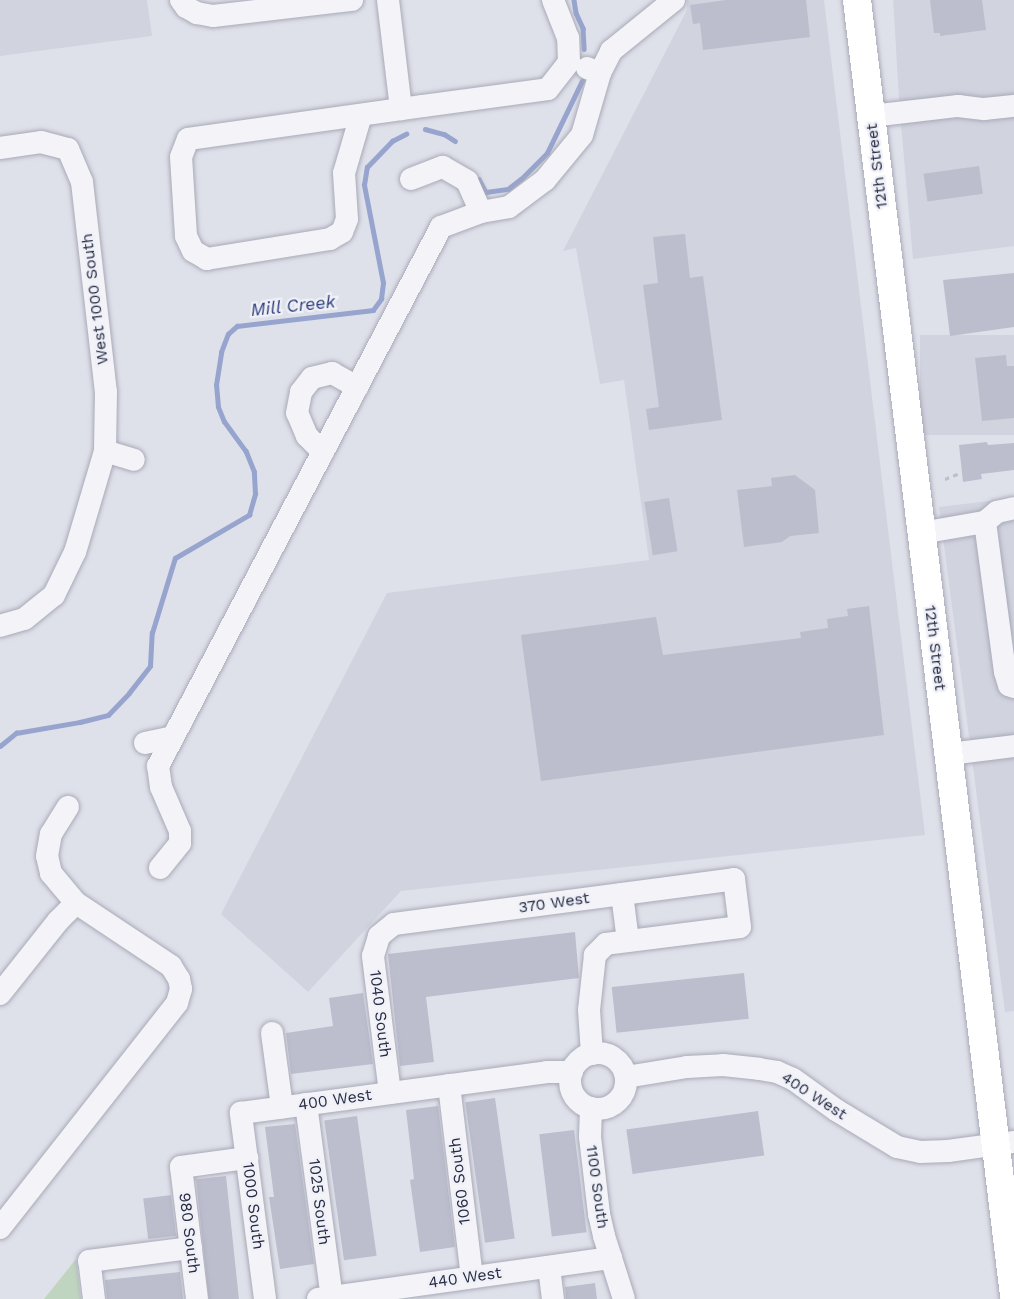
<!DOCTYPE html>
<html>
<head>
<meta charset="utf-8">
<style>
  body { margin:0 }
  #map { position:relative; width:1014px; height:1299px; overflow:hidden; background:#dfe1ea; font-family:"Work Sans",sans-serif }
  div>[style] { position:absolute }
  .built>* { inset:0; background:#d1d3df; transform-origin:0 0 }
  .green>* { inset:0; background:#c0d5c0 }
  .stream>* { height:4.5px; margin:-2.25px; padding:0 2.25px; transform-origin:2.25px; border-radius:2.25px; background:#97a4ce }
  .building>* { inset:0; background:#bcbece; transform-origin:0 0 }
  .path>* { height:3px; margin-top:-1.5px; transform-origin:0; background:repeating-linear-gradient(90deg,#bebfc9 0 4.5px,transparent 0 9px) }
  .roads { filter:drop-shadow(0 0 2px #a8aab8) drop-shadow(0 0 2px #a8aab8) }
  .minor>* { height:22px; margin:-11px; padding:0 11px; transform-origin:11px; border-radius:11px; background:#f3f3f8 }
  .minor>.ring { margin:-11px; padding:0; box-sizing:content-box; background:none; border:22px solid #f3f3f8; border-radius:50% }
  .major>* { height:28px; margin:-14px; padding:0 14px; transform-origin:14px; border-radius:14px; background:#fff }
  span { translate:-50% -50%; white-space:nowrap; text-align:center; line-height:1.15; -webkit-text-stroke:4.5px #eff1f7; paint-order:stroke }
  .street-label { font-size:16px; color:#262a43 }
  .water-label { font-size:18px; color:#2c3c7b; font-style:italic }
</style>
</head>
<body>
<div id="map">
  <div class="built">
    <div style="clip-path:polygon(0 0,147px 0,152px 36px,0 56px)"></div>
    <div style="clip-path:polygon(687px 0,824px 0,925px 835px,401px 891px,308px 992px,221px 914px,387px 593px,649px 560px,624px 380px,600px 384px,576px 248px,563px 251px,687px 10px)"></div>
    <div style="clip-path:polygon(893px 0,1014px 0,1014px 246px,913px 259px,900px 113px)"></div>
    <div style="left:1014px;top:335px;width:100px;height:94px;rotate:90deg"></div>
    <div style="clip-path:polygon(1014px 498px,1014px 1011px,1005px 1012px,939px 507px)"></div>
  </div>
  <div class="green">
    <div style="clip-path:polygon(76px 1259px,81px 1299px,44px 1299px)"></div>
  </div>
  <div class="stream">
    <div style="left:574px;top:0;width:13px;rotate:81deg"></div>
    <div style="left:576px;top:13px;width:17px;rotate:65deg"></div>
    <div style="left:583px;top:28px;width:21px;rotate:87deg"></div>
    <div style="left:425px;top:129px;width:20px;rotate:15deg"></div>
    <div style="left:444px;top:134px;width:13px;rotate:32deg"></div>
    <div style="left:479px;top:179px;width:15px;rotate:62deg"></div>
    <div style="left:486px;top:192px;width:22px;rotate:-8deg"></div>
    <div style="left:508px;top:189px;width:16px;rotate:-38deg"></div>
    <div style="left:521px;top:179px;width:37px;rotate:-45deg"></div>
    <div style="left:547px;top:153px;width:80px;rotate:-64.1deg"></div>
    <div style="left:0;top:746px;width:21px;rotate:-39deg"></div>
    <div style="left:16px;top:733px;width:65px;rotate:-9.8deg"></div>
    <div style="left:80px;top:722px;width:29px;rotate:-14deg"></div>
    <div style="left:108px;top:715px;width:30px;rotate:-46deg"></div>
    <div style="left:129px;top:693px;width:34px;rotate:-52deg"></div>
    <div style="left:150px;top:666px;width:33px;rotate:-87deg"></div>
    <div style="left:152px;top:633px;width:78px;rotate:-73deg"></div>
    <div style="left:175px;top:558px;width:86px;rotate:-30.2deg"></div>
    <div style="left:249px;top:515px;width:22px;rotate:-74deg"></div>
    <div style="left:255px;top:494px;width:22px;rotate:-93deg"></div>
    <div style="left:254px;top:472px;width:22px;rotate:-112deg"></div>
    <div style="left:246px;top:452px;width:37px;rotate:-126deg"></div>
    <div style="left:224px;top:422px;width:16px;rotate:-112deg"></div>
    <div style="left:218px;top:407px;width:22px;rotate:-95deg"></div>
    <div style="left:216px;top:385px;width:33px;rotate:-81deg"></div>
    <div style="left:221px;top:352px;width:19px;rotate:-69deg"></div>
    <div style="left:228px;top:334px;width:12px;rotate:-42deg"></div>
    <div style="left:237px;top:326px;width:137px;rotate:-6.7deg"></div>
    <div style="left:373px;top:310px;width:14px;rotate:-54deg"></div>
    <div style="left:381px;top:299px;width:16px;rotate:-83deg"></div>
    <div style="left:383px;top:283px;width:100px;rotate:-101deg"></div>
    <div style="left:364px;top:185px;width:18px;rotate:-81deg"></div>
    <div style="left:367px;top:167px;width:36px;rotate:-46deg"></div>
    <div style="left:392px;top:141px;width:16px;rotate:-27deg"></div>
  </div>
  <div class="building">
    <div style="clip-path:polygon(726px 0,806px 0,810px 37px,703px 50px,700px 23px,693px 24px,690px 5px)"></div>
    <div style="clip-path:polygon(930px 0,982px 0,986px 30px,940px 36px,940px 33px,934px 33px)"></div>
    <div style="left:979px;top:166px;width:28px;height:56px;rotate:82deg"></div>
    <div style="clip-path:polygon(685px 234px,690px 278px,703px 276px,722px 420px,649px 430px,646px 409px,659px 407px,643px 285px,658px 283px,653px 237px)"></div>
    <div style="clip-path:polygon(1014px 273px,1014px 327px,950px 336px,943px 280px)"></div>
    <div style="clip-path:polygon(1006px 355px,1007px 366px,1014px 366px,1014px 418px,982px 421px,975px 358px)"></div>
    <div style="clip-path:polygon(987px 442px,988px 445px,1014px 443px,1014px 470px,981px 474px,982px 479px,963px 482px,959px 445px)"></div>
    <div style="clip-path:polygon(795px 475px,815px 490px,819px 533px,790px 536px,782px 542px,744px 547px,737px 490px,772px 486px,771px 478px)"></div>
    <div style="left:669px;top:498px;width:54px;height:25px;rotate:81deg"></div>
    <div style="clip-path:polygon(869px 606px,884px 735px,541px 781px,521px 635px,656px 617px,663px 655px,801px 638px,800px 632px,828px 628px,827px 619px,848px 616px,847px 609px)"></div>
    <div style="clip-path:polygon(575px 932px,579px 978px,426px 997px,434px 1062px,400px 1066px,388px 954px)"></div>
    <div style="left:744px;top:973px;width:46px;height:133px;rotate:84deg"></div>
    <div style="clip-path:polygon(363px 993px,373px 1064px,291px 1074px,286px 1033px,333px 1026px,329px 998px)"></div>
    <div style="left:495px;top:1098px;width:142px;height:30px;rotate:82deg"></div>
    <div style="clip-path:polygon(438px 1106px,455px 1247px,420px 1252px,410px 1180px,414px 1179px,406px 1110px)"></div>
    <div style="left:758px;top:1111px;width:45px;height:133px;rotate:82deg"></div>
    <div style="left:357px;top:1116px;width:141px;height:33px;rotate:82deg"></div>
    <div style="clip-path:polygon(295px 1124px,314px 1264px,280px 1269px,269px 1197px,274px 1197px,265px 1127px)"></div>
    <div style="left:574px;top:1130px;width:103px;height:35px;rotate:83deg"></div>
    <div style="left:226px;top:1176px;width:124px;height:30px;rotate:84deg"></div>
    <div style="left:171px;top:1195px;width:41px;height:28px;rotate:83deg"></div>
    <div style="clip-path:polygon(180px 1272px,183px 1299px,107px 1299px,105px 1280px)"></div>
    <div style="clip-path:polygon(595px 1283px,597px 1299px,566px 1299px,565px 1287px)"></div>
  </div>
  <div class="path">
    <div style="left:945px;top:479px;width:16px;rotate:-22deg"></div>
  </div>
  <div class="roads">
    <div class="minor">
      <div style="left:181px;top:0;width:9px;rotate:54deg"></div>
      <div style="left:186px;top:7px;width:13px;rotate:29deg"></div>
      <div style="left:197px;top:13px;width:16px;rotate:11deg"></div>
      <div style="left:213px;top:16px;width:140px;rotate:-6.6deg"></div>
      <div style="left:388px;top:0;width:110px;rotate:83.2deg"></div>
      <div style="left:587px;top:68px;width:14px;rotate:21deg"></div>
      <div style="left:600px;top:73px;width:25px;rotate:-63deg"></div>
      <div style="left:611px;top:51px;width:81px;rotate:-39deg"></div>
      <div style="left:361px;top:115px;width:60px;rotate:106.3deg"></div>
      <div style="left:344px;top:173px;width:46px;rotate:86.3deg"></div>
      <div style="left:347px;top:219px;width:14px;rotate:111deg"></div>
      <div style="left:342px;top:232px;width:14px;rotate:150deg"></div>
      <div style="left:330px;top:239px;width:125px;rotate:170.8deg"></div>
      <div style="left:207px;top:259px;width:16px;rotate:-150deg"></div>
      <div style="left:193px;top:251px;width:17px;rotate:-115deg"></div>
      <div style="left:186px;top:236px;width:79px;rotate:-93.6deg"></div>
      <div style="left:181px;top:157px;width:19px;rotate:-69deg"></div>
      <div style="left:188px;top:139px;width:237px;rotate:-8deg"></div>
      <div style="left:423px;top:106px;width:126px;rotate:-7.7deg"></div>
      <div style="left:548px;top:89px;width:34px;rotate:-52deg"></div>
      <div style="left:569px;top:62px;width:24px;rotate:-92deg"></div>
      <div style="left:568px;top:38px;width:41px;rotate:-111.5deg"></div>
      <div style="left:871px;top:116px;width:88px;rotate:-6.6deg"></div>
      <div style="left:958px;top:106px;width:26px;rotate:7deg"></div>
      <div style="left:984px;top:109px;width:30px;rotate:-6deg"></div>
      <div style="left:0;top:148px;width:41px;rotate:-8.3deg"></div>
      <div style="left:41px;top:142px;width:28px;rotate:15deg"></div>
      <div style="left:68px;top:149px;width:36px;rotate:67deg"></div>
      <div style="left:82px;top:182px;width:211px;rotate:83.5deg"></div>
      <div style="left:106px;top:392px;width:59px;rotate:91deg"></div>
      <div style="left:105px;top:451px;width:105px;rotate:106.5deg"></div>
      <div style="left:75px;top:552px;width:48px;rotate:116deg"></div>
      <div style="left:54px;top:595px;width:38px;rotate:141deg"></div>
      <div style="left:24px;top:619px;width:25px;rotate:164deg"></div>
      <div style="left:411px;top:179px;width:34px;rotate:-21deg"></div>
      <div style="left:443px;top:167px;width:28px;rotate:30deg"></div>
      <div style="left:467px;top:181px;width:34px;rotate:66deg"></div>
      <div style="left:105px;top:451px;width:30px;rotate:17deg"></div>
      <div style="left:323px;top:452px;width:23px;rotate:-135deg"></div>
      <div style="left:307px;top:436px;width:25px;rotate:-113deg"></div>
      <div style="left:297px;top:413px;width:21px;rotate:-79deg"></div>
      <div style="left:301px;top:392px;width:18px;rotate:-52deg"></div>
      <div style="left:312px;top:378px;width:21px;rotate:-14deg"></div>
      <div style="left:332px;top:373px;width:29px;rotate:29deg"></div>
      <div style="left:985px;top:522px;width:16px;rotate:-40deg"></div>
      <div style="left:997px;top:512px;width:17px;rotate:-13deg"></div>
      <div style="left:921px;top:533px;width:65px;rotate:-9.8deg"></div>
      <div style="left:985px;top:522px;width:151px;rotate:82.4deg"></div>
      <div style="left:1005px;top:672px;width:14px;rotate:73deg"></div>
      <div style="left:1009px;top:685px;width:5px;rotate:22deg"></div>
      <div style="left:145px;top:743px;width:29px;rotate:-12deg"></div>
      <div style="left:949px;top:754px;width:65px;rotate:-7deg"></div>
      <div style="left:160px;top:868px;width:32px;rotate:-51deg"></div>
      <div style="left:180px;top:843px;width:12px;rotate:-90deg"></div>
      <div style="left:180px;top:831px;width:48px;rotate:-113.4deg"></div>
      <div style="left:161px;top:787px;width:21px;rotate:-98deg"></div>
      <div style="left:158px;top:766px;width:609px;rotate:-62.3deg"></div>
      <div style="left:441px;top:227px;width:43px;rotate:-20.6deg"></div>
      <div style="left:481px;top:212px;width:28px;rotate:-10deg"></div>
      <div style="left:509px;top:207px;width:45px;rotate:-36.9deg"></div>
      <div style="left:545px;top:180px;width:58px;rotate:-50.6deg"></div>
      <div style="left:582px;top:135px;width:65px;rotate:-73.8deg"></div>
      <div style="left:622px;top:894px;width:47px;rotate:82.7deg"></div>
      <div style="left:0;top:994px;width:93px;rotate:-51.5deg"></div>
      <div style="left:58px;top:921px;width:25px;rotate:-45deg"></div>
      <div style="left:76px;top:903px;width:39px;rotate:-130deg"></div>
      <div style="left:51px;top:873px;width:17px;rotate:-103deg"></div>
      <div style="left:47px;top:856px;width:22px;rotate:-80deg"></div>
      <div style="left:51px;top:834px;width:32px;rotate:-58deg"></div>
      <div style="left:272px;top:1033px;width:75px;rotate:82.3deg"></div>
      <div class="ring" style="left:570px;top:1053px;width:34px;height:34px"></div>
      <div style="left:626px;top:1077px;width:62px;rotate:-9.3deg"></div>
      <div style="left:687px;top:1067px;width:36px;rotate:-3deg"></div>
      <div style="left:723px;top:1065px;width:36px;rotate:6deg"></div>
      <div style="left:759px;top:1069px;width:18px;rotate:9deg"></div>
      <div style="left:777px;top:1072px;width:17px;rotate:24deg"></div>
      <div style="left:793px;top:1079px;width:53px;rotate:35.8deg"></div>
      <div style="left:836px;top:1110px;width:71px;rotate:31.2deg"></div>
      <div style="left:897px;top:1147px;width:24px;rotate:12deg"></div>
      <div style="left:920px;top:1152px;width:28px;rotate:-2deg"></div>
      <div style="left:948px;top:1151px;width:67px;rotate:-7.8deg"></div>
      <div style="left:449px;top:1085px;width:193px;rotate:83.2deg"></div>
      <div style="left:390px;top:1093px;width:138px;rotate:-97.1deg"></div>
      <div style="left:373px;top:956px;width:21px;rotate:-73deg"></div>
      <div style="left:379px;top:936px;width:19px;rotate:-39deg"></div>
      <div style="left:394px;top:924px;width:343px;rotate:-7.5deg"></div>
      <div style="left:734px;top:879px;width:48px;rotate:82.9deg"></div>
      <div style="left:740px;top:927px;width:135px;rotate:172.8deg"></div>
      <div style="left:606px;top:944px;width:16px;rotate:135deg"></div>
      <div style="left:595px;top:955px;width:55px;rotate:96.2deg"></div>
      <div style="left:589px;top:1010px;width:44px;rotate:86.1deg"></div>
      <div style="left:306px;top:1104px;width:197px;rotate:82.4deg"></div>
      <div style="left:591px;top:1108px;width:29px;rotate:92deg"></div>
      <div style="left:590px;top:1137px;width:78px;rotate:83.3deg"></div>
      <div style="left:599px;top:1214px;width:23px;rotate:77deg"></div>
      <div style="left:604px;top:1236px;width:66px;rotate:72.4deg"></div>
      <div style="left:0;top:1228px;width:286px;rotate:-51.8deg"></div>
      <div style="left:177px;top:1003px;width:15px;rotate:-74deg"></div>
      <div style="left:181px;top:989px;width:10px;rotate:-101deg"></div>
      <div style="left:179px;top:979px;width:15px;rotate:-122deg"></div>
      <div style="left:171px;top:966px;width:114px;rotate:-146.4deg"></div>
      <div style="left:549px;top:1267px;width:32px;rotate:83deg"></div>
      <div style="left:94px;top:1299px;width:38px;rotate:-97deg"></div>
      <div style="left:89px;top:1261px;width:103px;rotate:-7.3deg"></div>
      <div style="left:197px;top:1299px;width:133px;rotate:-96.9deg"></div>
      <div style="left:181px;top:1167px;width:67px;rotate:-7.8deg"></div>
      <div style="left:265px;top:1299px;width:188px;rotate:-97.4deg"></div>
      <div style="left:241px;top:1113px;width:309px;rotate:-7.6deg"></div>
      <div style="left:547px;top:1072px;width:25px"></div>
      <div style="left:318px;top:1299px;width:296px;rotate:-8deg"></div>
    </div>
    <div class="major">
      <div style="left:857px;top:0;width:1305px;rotate:83.09deg"></div>
    </div>
  </div>
  <div class="street-label">
    <span style="left:877px;top:166px;rotate:-97deg">12th Street</span>
    <span style="left:95px;top:299px;rotate:-97deg">West 1000 South</span>
    <span style="left:935px;top:648px;rotate:83deg">12th Street</span>
    <span style="left:554px;top:903px;rotate:-8deg">370 West</span>
    <span style="left:380px;top:1014px;rotate:83deg">1040 South</span>
    <span style="left:814px;top:1096px;rotate:33deg">400 West</span>
    <span style="left:335px;top:1100px;rotate:-8deg">400 West</span>
    <span style="left:460px;top:1181px;rotate:-97deg">1060 South</span>
    <span style="left:597px;top:1187px;rotate:82deg">1100 South</span>
    <span style="left:319px;top:1202px;rotate:83deg">1025 South</span>
    <span style="left:253px;top:1206px;rotate:83deg">1000 South</span>
    <span style="left:189px;top:1233px;rotate:83deg">980 South</span>
    <span style="left:465px;top:1278px;rotate:-8deg">440 West</span>
  </div>
  <div class="water-label">
    <span style="left:293px;top:306px;rotate:-6deg">Mill Creek</span>
  </div>
</div>
</body>
</html>
